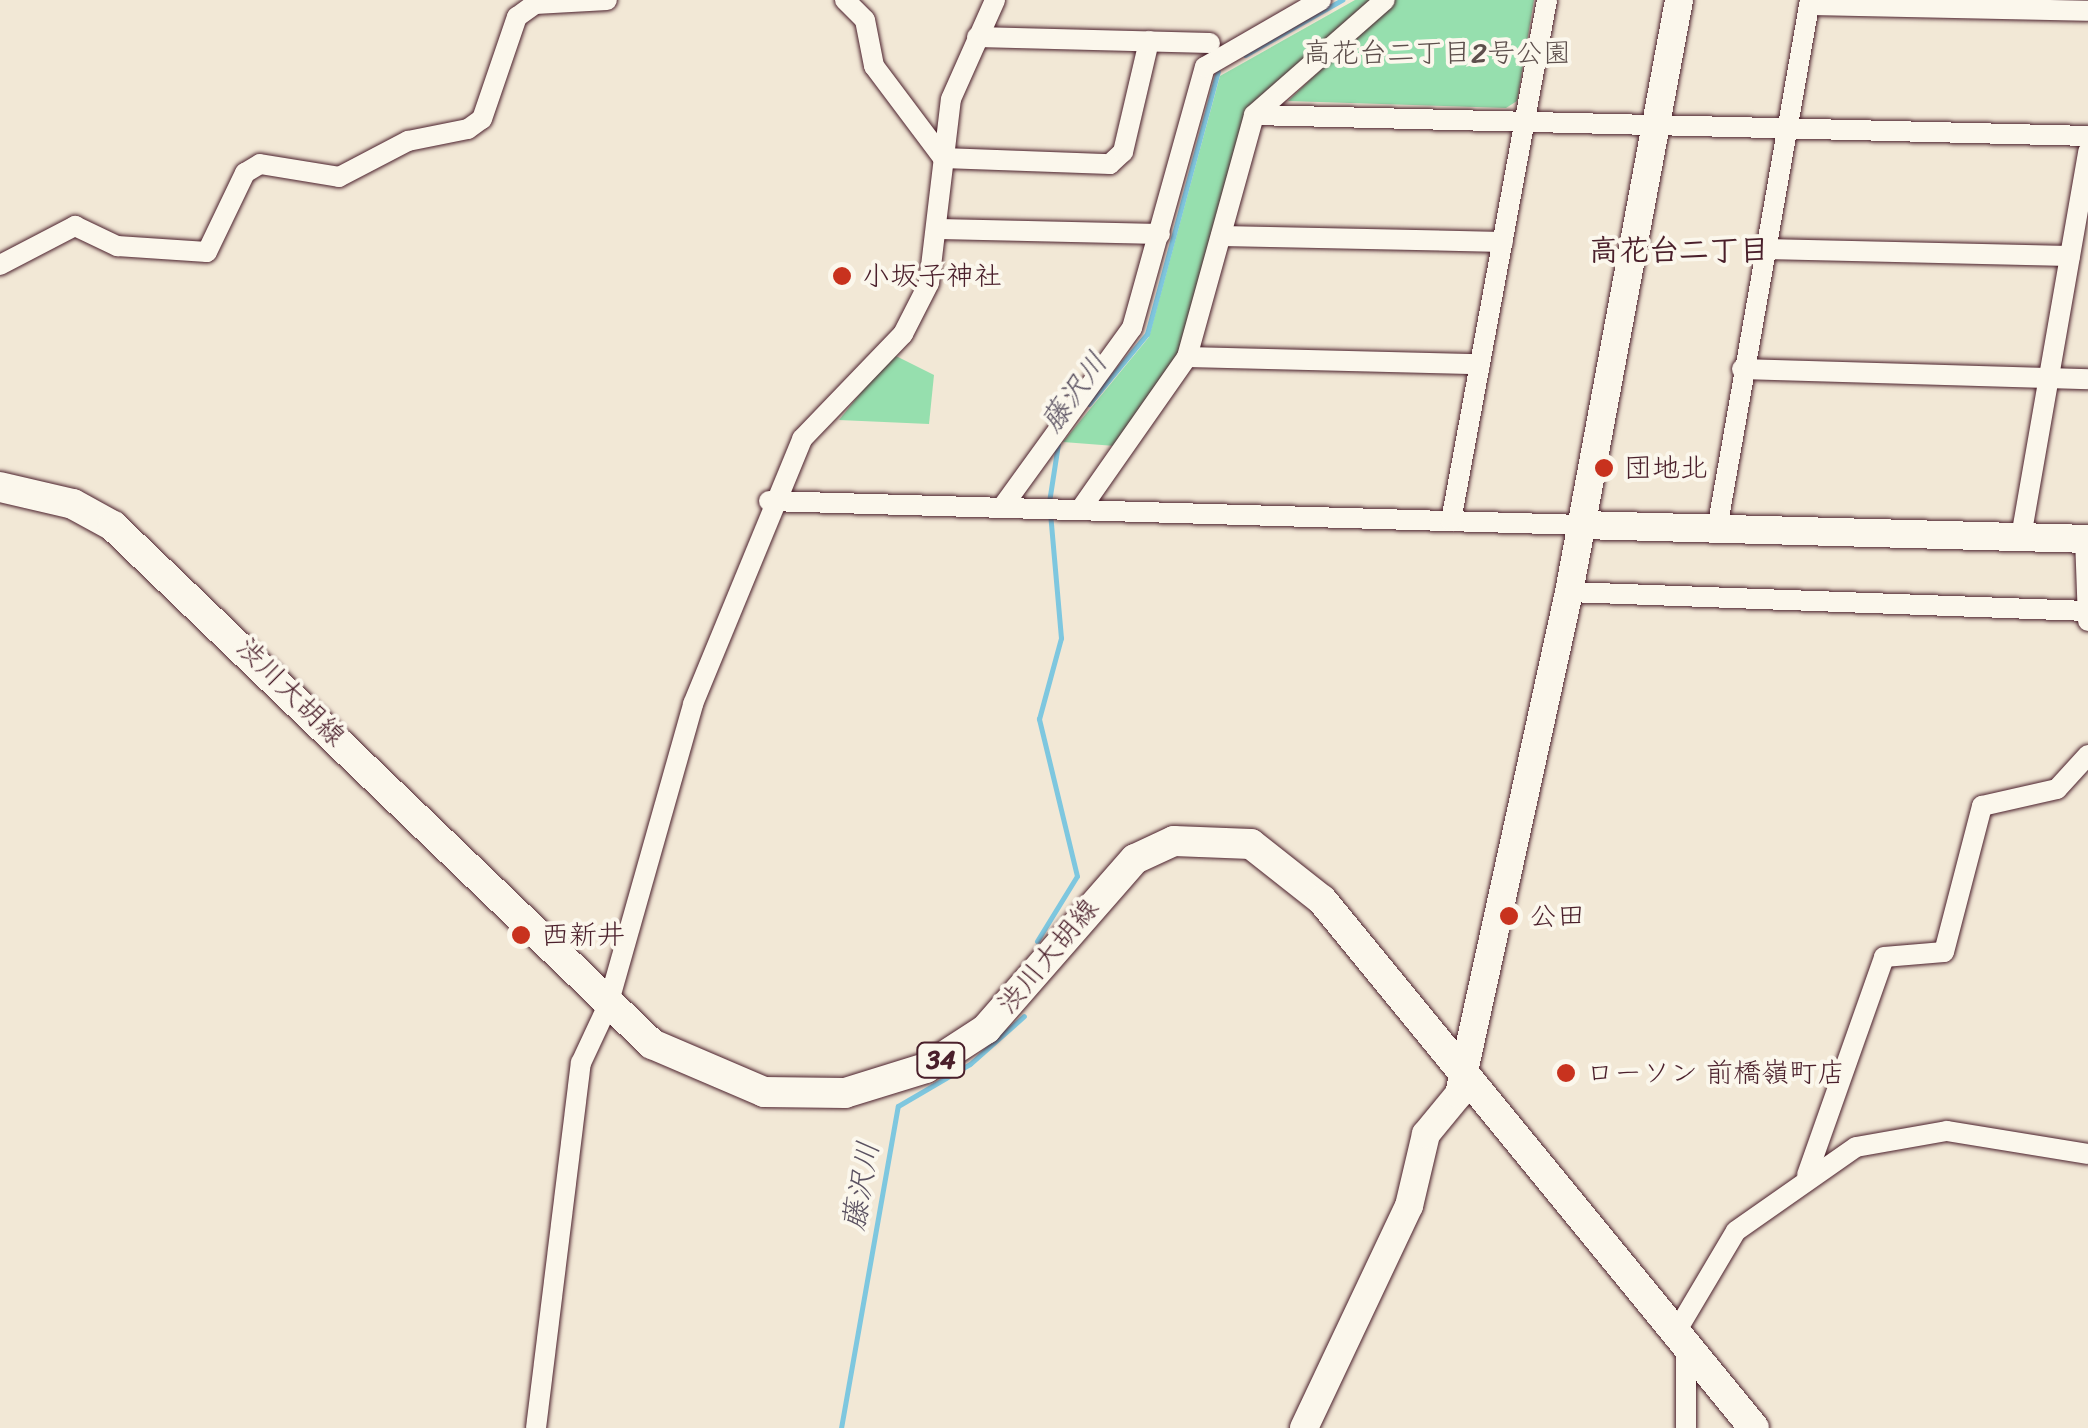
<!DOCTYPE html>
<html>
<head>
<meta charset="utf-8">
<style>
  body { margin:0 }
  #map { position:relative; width:2088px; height:1428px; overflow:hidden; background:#f2e8d6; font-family:Sriracha,"Klee One",sans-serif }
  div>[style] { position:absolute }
  .green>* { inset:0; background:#96dfae }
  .stream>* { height:5px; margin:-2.5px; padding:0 2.5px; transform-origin:2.5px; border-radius:2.5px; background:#7ec7df }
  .roads { filter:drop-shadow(0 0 2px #4a1f2b) drop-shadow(0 0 2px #4a1f2b) }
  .street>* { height:20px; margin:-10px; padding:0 10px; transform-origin:10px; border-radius:10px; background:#fbf7ec }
  .secondary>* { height:28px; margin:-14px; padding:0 14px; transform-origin:14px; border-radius:14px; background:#fbf7ec }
  .primary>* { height:30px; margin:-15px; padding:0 15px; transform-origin:15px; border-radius:15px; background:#fbf7ec }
  .dots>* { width:28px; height:28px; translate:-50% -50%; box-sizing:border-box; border:5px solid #fbf7ec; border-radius:50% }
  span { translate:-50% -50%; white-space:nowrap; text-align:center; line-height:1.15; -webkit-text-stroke:8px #fbf7ec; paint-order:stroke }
  .shield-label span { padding:2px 8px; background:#fbf7ec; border:2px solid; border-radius:8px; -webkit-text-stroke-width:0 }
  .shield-label { font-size:25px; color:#4a1f2b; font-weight:700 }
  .park-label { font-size:28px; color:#5d4f4c }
  .poi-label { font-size:28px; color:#4a1f2b }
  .left { translate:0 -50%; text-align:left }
  .street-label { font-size:28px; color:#4a1f2b }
  .neighbourhood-label { font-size:30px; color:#4a1f2b; font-weight:700 }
  .water-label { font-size:30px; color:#5a5161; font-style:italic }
</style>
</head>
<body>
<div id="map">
  <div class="green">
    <div style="clip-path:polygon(1355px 0,1374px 0,1247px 111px,1180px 352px,1115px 446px,1063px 442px,1149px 337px,1220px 76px)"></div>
    <div style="clip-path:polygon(1393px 0,1534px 0,1517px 101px,1506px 108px,1288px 101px)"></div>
    <div style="clip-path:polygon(892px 354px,934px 375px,929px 424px,839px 420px)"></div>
  </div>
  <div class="stream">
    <div style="left:1245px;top:55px;width:112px;rotate:-29.6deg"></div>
    <div style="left:1089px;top:404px;width:91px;rotate:-50.4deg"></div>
    <div style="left:1147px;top:334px;width:272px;rotate:-74.9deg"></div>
    <div style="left:1049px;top:502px;width:59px;rotate:-81.2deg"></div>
    <div style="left:1037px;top:941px;width:76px;rotate:-58.4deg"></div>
    <div style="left:1077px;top:876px;width:162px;rotate:-103.6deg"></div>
    <div style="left:1039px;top:719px;width:84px;rotate:-74.8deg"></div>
    <div style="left:1061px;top:638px;width:125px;rotate:-95deg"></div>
    <div style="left:841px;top:1428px;width:327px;rotate:-80deg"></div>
    <div style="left:898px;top:1106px;width:83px;rotate:-30.3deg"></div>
    <div style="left:970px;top:1064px;width:72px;rotate:-41.6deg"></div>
  </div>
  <div class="roads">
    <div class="street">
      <div style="left:845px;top:0;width:28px;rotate:45deg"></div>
      <div style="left:865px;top:20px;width:47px;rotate:78.9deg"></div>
      <div style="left:874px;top:66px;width:115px;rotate:53.1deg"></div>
      <div style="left:943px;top:158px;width:167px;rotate:2.1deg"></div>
      <div style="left:1110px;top:164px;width:18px;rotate:-43deg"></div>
      <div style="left:1123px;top:152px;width:114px;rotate:-76.8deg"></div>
      <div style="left:1809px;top:5px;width:279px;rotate:1.2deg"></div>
      <div style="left:977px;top:37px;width:233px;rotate:1.5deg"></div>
      <div style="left:1254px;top:115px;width:174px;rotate:-41.3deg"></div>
      <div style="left:939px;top:229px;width:221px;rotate:1.3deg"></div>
      <div style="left:1221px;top:236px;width:282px;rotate:1.2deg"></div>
      <div style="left:1764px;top:249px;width:306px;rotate:1.3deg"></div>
      <div style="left:0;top:265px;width:85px;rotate:-27.5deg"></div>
      <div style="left:75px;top:226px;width:47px;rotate:25.5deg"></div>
      <div style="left:117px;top:246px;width:90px;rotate:3.8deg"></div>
      <div style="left:207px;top:252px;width:88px;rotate:-64.3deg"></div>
      <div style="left:245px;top:173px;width:17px;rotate:-31deg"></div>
      <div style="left:260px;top:164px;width:80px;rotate:9.3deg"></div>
      <div style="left:339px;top:177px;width:78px;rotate:-27.6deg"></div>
      <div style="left:408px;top:141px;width:61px;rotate:-11.3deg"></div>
      <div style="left:468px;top:129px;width:17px;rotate:-36deg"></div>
      <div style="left:482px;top:119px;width:108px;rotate:-71.1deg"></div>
      <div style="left:517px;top:17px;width:22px;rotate:-36deg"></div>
      <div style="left:535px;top:4px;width:72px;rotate:-3.2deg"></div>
      <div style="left:1187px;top:357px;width:293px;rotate:1.4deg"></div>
      <div style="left:1742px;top:369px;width:346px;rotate:1.7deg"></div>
      <div style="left:769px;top:501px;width:813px;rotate:1.69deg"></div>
      <div style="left:1003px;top:506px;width:220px;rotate:-54.1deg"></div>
      <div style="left:1132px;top:328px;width:271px;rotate:-74.4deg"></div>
      <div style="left:1205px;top:67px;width:134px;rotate:-30deg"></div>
      <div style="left:1080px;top:510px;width:187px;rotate:-55deg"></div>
      <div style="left:1187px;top:357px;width:251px;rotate:-74.5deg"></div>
      <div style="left:1254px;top:115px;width:834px;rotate:1.44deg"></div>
      <div style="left:1451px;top:521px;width:530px;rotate:-79.56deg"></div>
      <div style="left:1717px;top:529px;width:537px;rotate:-80.03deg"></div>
      <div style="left:2021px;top:537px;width:391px;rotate:-80.1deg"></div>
      <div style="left:2085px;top:538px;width:83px;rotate:87.9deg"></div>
      <div style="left:1569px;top:592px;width:519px;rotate:2.1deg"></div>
      <div style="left:1807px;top:1175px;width:231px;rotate:-70.5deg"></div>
      <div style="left:1884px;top:957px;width:60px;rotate:-4.8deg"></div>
      <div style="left:1944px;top:952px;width:151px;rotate:-75.4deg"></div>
      <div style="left:1982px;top:806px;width:77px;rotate:-12.8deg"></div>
      <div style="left:2057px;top:789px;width:46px;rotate:-47.6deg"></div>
      <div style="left:1676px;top:1332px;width:117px;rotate:-59.3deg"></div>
      <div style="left:1736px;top:1231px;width:146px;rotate:-35deg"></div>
      <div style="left:1856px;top:1147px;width:92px;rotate:-10deg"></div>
      <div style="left:1947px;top:1131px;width:143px;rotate:9.3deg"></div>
      <div style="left:1686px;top:1345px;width:83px;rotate:90deg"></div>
      <div style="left:536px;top:1428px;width:368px;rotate:-83deg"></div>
      <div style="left:581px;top:1063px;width:64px;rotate:-65deg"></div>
      <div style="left:608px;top:1005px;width:313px;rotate:-74.2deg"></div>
      <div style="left:693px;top:704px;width:287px;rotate:-67.6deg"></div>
      <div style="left:802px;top:439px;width:146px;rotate:-46.1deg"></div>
      <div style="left:903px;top:334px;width:57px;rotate:-63deg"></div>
      <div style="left:929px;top:283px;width:185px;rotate:-83.2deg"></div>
      <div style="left:951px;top:99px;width:108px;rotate:-66deg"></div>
    </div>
    <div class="secondary">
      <div style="left:1582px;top:525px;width:506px;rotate:1.58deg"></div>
      <div style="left:1304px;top:1428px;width:246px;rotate:-64.7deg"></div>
      <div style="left:1409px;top:1206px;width:74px;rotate:-76.7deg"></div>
      <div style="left:1426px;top:1134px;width:52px;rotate:-50.5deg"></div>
      <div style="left:1459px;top:1094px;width:514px;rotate:-77.64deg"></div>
      <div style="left:1569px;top:592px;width:602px;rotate:-79.47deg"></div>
    </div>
    <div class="primary">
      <div style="left:0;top:487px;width:75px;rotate:13.1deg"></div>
      <div style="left:73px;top:504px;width:46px;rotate:28.8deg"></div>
      <div style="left:113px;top:526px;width:748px;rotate:43.86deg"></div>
      <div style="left:652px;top:1044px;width:122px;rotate:23.2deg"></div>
      <div style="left:764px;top:1092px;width:81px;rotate:0.7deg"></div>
      <div style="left:845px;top:1093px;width:85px;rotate:-17.2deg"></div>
      <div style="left:926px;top:1068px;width:72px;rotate:-33deg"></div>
      <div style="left:986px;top:1029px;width:226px;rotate:-48.8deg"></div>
      <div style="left:1135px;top:859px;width:43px;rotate:-24.8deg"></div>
      <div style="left:1174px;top:841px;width:77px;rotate:2.2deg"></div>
      <div style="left:1251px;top:844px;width:90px;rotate:38.3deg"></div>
      <div style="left:1322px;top:900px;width:682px;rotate:50.71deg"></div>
    </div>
  </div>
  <div class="dots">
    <div style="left:842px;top:276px;background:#c8321e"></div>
    <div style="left:1604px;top:468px;background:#c8321e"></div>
    <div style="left:1509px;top:916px;background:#c8321e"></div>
    <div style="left:521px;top:935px;background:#c8321e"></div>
    <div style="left:1566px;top:1073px;background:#c8321e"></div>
  </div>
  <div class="shield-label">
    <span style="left:941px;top:1060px">34</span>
  </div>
  <div class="park-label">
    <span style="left:1437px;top:53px">高花台二丁目2号公園</span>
  </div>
  <div class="poi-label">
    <span class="left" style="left:862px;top:276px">小坂子神社</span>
    <span class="left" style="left:1624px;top:468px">団地北</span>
    <span class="left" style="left:1529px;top:916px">公田</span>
    <span class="left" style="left:541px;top:935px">西新井</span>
    <span class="left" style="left:1586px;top:1073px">ローソン 前橋嶺町店</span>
  </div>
  <div class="street-label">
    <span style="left:291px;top:692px;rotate:45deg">渋川大胡線</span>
    <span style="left:1048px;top:956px;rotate:-50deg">渋川大胡線</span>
  </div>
  <div class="neighbourhood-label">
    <span style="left:1679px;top:250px">高花台二丁目</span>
  </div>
  <div class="water-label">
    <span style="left:1074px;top:392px;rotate:-54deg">藤沢川</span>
    <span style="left:861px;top:1186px;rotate:-80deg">藤沢川</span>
  </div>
</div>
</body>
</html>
